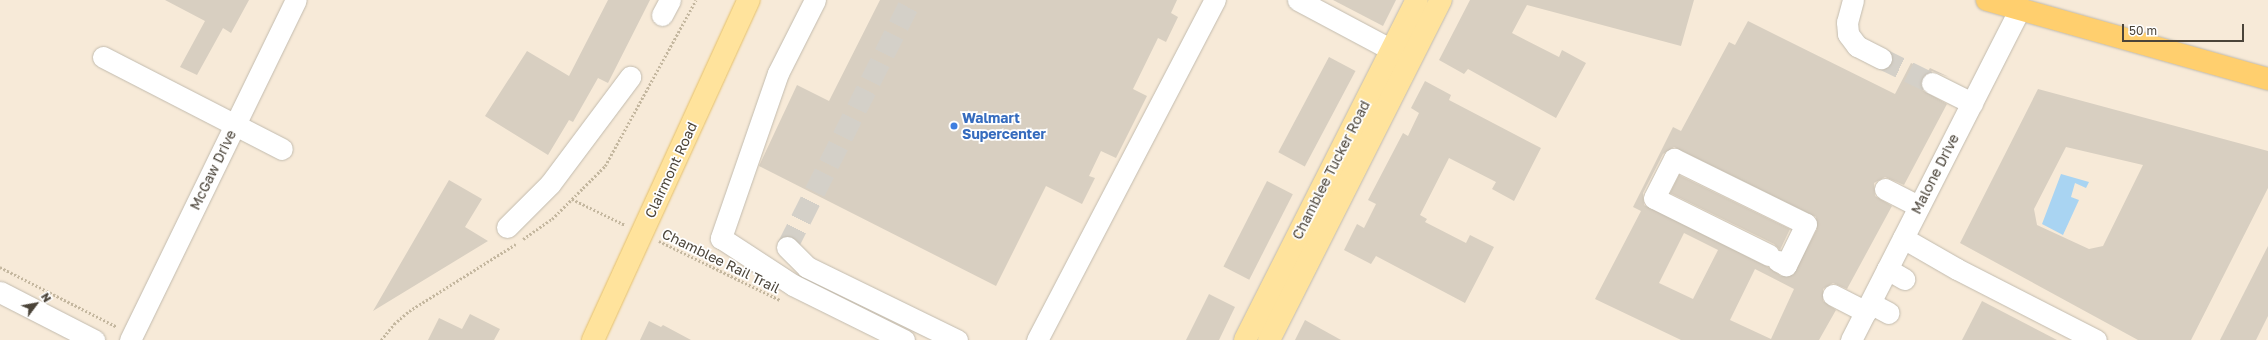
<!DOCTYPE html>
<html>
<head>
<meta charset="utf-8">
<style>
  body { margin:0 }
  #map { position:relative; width:2268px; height:340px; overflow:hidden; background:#f6f3ec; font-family:"Golos Text",sans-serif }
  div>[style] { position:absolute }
  .commercial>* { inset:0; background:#f7ead8; transform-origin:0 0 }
  .water>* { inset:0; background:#a9d4f2 }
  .building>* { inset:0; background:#d8cfc1; transform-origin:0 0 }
  .minor-tunnel>* { height:21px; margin-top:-10.5px; transform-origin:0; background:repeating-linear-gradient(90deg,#d4d0c8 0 21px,transparent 0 31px) }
  .path>* { height:2.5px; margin-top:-1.25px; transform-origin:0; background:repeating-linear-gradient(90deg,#c4b79f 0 2px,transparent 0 4px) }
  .roads { filter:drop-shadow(0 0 1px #c2bbae) drop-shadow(0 0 1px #c2bbae) }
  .minor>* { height:21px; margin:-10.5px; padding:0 10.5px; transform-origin:10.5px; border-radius:10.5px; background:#fff }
  .major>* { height:22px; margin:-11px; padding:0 11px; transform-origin:11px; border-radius:11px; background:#ffe39c }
  .highway>* { height:22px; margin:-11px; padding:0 11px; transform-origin:11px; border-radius:11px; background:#ffcf6e }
  .bridges { filter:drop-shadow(0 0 1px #e6c16a) drop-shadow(0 0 1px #e6c16a) }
  .major-bridge>* { height:22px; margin:-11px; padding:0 11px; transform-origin:11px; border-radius:11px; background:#ffe39c }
  .dots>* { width:11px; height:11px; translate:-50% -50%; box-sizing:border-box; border:2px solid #fff; border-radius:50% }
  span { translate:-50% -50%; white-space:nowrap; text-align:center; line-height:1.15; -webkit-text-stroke:3.5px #fff; paint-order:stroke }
  .shop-label { font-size:14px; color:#366cbe; font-weight:700 }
  .left { translate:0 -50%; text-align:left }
  .street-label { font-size:14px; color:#4b4439 }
  .north { position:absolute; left:16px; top:284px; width:40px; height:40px; -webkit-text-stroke:3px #fff; paint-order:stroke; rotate:58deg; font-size:11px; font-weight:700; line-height:16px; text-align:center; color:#4b4439 }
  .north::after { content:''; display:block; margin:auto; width:14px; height:18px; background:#4b4439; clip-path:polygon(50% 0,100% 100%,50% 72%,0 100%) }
  .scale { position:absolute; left:2122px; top:24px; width:122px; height:18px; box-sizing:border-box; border:2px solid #4b4439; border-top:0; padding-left:5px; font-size:12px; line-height:14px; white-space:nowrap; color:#4b4439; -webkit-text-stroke:3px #fff; paint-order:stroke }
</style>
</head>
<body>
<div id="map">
  <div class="commercial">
    <div style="left:0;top:0;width:2268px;height:340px"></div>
  </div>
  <div class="water">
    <div style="clip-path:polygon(2061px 174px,2089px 182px,2086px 188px,2075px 183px,2071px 197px,2079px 200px,2063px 235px,2042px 224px)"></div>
  </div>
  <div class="building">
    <div style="clip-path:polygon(165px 0,249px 0,231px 33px,223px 28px,197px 75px,180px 67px,205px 21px)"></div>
    <div style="clip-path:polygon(608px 0,650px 0,608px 83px,598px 78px,573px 122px,569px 120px,548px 155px,485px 116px,527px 51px,569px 76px)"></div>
    <div style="clip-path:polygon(880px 0,1177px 0,1171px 13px,1178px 17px,1166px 42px,1158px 38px,1133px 89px,1147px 96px,1116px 158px,1101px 151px,1089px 176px,1095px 178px,1082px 204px,1046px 186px,996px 286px,759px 166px,797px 85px,829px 101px)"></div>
    <div style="clip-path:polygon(1333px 0,1396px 0,1383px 26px)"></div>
    <div style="clip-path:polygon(1470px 0,1694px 0,1681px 46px,1527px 5px,1512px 33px,1559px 57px,1562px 50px,1586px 63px,1556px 118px,1468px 69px,1464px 74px,1439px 60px)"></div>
    <div style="clip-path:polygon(evenodd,1748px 21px,1895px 94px,1911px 63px,1928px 71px,1930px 68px,1949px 77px,1932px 71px,1921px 78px,1922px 90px,1947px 104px,1904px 185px,1885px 177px,1874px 183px,1875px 196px,1892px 206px,1847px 289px,1833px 283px,1823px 289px,1823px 301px,1836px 310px,1819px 340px,1681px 340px,1595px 299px,1641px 211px,1633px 207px,1673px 127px,1681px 131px,1729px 42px,1735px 45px,1748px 21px,1674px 147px,1816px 217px,1817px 229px,1793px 275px,1781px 276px,1768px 267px,1644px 205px,1643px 193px,1663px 154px,1674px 147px,1748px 21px,1684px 233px,1718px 250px,1693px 299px,1659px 283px,1684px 233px,1748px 21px,1755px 269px,1794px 289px,1771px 339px,1730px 320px,1755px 269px)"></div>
    <div style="left:1329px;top:57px;width:30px;height:108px;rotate:28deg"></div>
    <div style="clip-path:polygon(1425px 81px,1451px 95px,1449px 100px,1541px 148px,1514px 201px,1492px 189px,1496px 182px,1449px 158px,1420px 215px,1427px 219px,1425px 222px,1466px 243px,1470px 235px,1494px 247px,1465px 303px,1376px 256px,1371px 264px,1344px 250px,1357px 224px,1364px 228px,1376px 204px,1368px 200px,1403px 133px,1408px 136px,1419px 113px,1411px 108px)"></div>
    <div style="clip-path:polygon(evenodd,2038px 89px,2268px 151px,2268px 188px,2191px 340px,2138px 340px,1960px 243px,2038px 89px,2066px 147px,2143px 165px,2103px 246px,2089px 249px,2037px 225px,2034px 209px,2066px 147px)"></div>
    <div style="clip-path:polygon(1679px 175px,1790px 229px,1780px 250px,1774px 244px,1670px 193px)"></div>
    <div style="clip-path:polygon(449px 180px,482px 199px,465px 227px,488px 241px,373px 311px)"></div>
    <div style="left:1267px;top:181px;width:29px;height:96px;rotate:27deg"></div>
    <div style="clip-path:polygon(2268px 246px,2268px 316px,2256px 340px,2220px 340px)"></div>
    <div style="clip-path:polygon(1209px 294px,1235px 307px,1219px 340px,1186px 340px)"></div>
    <div style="clip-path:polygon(1982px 301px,2057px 340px,1962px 340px)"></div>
    <div style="clip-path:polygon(470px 314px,500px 329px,494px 340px,428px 340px,439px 318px,462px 329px)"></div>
    <div style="clip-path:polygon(1305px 320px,1341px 340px,1295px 340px)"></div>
    <div style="clip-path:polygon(649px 321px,661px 327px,663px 325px,691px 340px,640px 340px)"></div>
  </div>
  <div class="minor-tunnel">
    <div style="left:1881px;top:58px;width:57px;rotate:26.1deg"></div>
    <div style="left:787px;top:247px;width:276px;rotate:-63.3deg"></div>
  </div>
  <div class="path">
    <div style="left:572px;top:199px;width:59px;rotate:26.1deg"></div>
    <div style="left:523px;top:239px;width:35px;rotate:-35deg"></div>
    <div style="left:552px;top:219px;width:75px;rotate:-45deg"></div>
    <div style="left:605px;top:166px;width:189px;rotate:-61.3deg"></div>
    <div style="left:659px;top:241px;width:135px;rotate:26deg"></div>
    <div style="left:0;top:267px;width:131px;rotate:27.1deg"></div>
    <div style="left:381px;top:340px;width:21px;rotate:-51deg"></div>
    <div style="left:394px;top:324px;width:20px;rotate:-41deg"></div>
    <div style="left:409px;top:311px;width:126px;rotate:-32.1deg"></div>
  </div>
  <div class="roads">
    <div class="minor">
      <div style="left:815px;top:0;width:82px;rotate:116.9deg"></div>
      <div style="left:778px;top:73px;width:175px;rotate:109.1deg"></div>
      <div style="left:721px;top:238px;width:86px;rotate:33.1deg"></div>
      <div style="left:793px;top:285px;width:124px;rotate:26.4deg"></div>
      <div style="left:1298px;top:0;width:106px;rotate:28deg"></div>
      <div style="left:1853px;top:0;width:23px;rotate:105deg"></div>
      <div style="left:1847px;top:22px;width:12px;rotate:85deg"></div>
      <div style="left:1848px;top:34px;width:15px;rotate:53deg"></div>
      <div style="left:1857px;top:46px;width:27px;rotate:27deg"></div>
      <div style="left:662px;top:15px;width:17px;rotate:-62deg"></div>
      <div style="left:103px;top:57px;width:201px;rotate:27.2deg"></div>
      <div style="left:1932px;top:83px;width:45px;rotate:26.6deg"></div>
      <div style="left:1885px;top:189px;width:38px;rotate:27deg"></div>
      <div style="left:507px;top:227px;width:61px;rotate:-45deg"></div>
      <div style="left:550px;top:184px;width:134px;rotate:-53.2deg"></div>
      <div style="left:1903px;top:238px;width:62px;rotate:29.9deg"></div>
      <div style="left:1957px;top:269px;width:156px;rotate:27.1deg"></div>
      <div style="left:787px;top:247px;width:28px;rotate:45deg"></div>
      <div style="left:807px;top:267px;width:167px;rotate:26deg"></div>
      <div style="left:1769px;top:255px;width:128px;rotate:-153.6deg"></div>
      <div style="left:1654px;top:198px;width:44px;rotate:-62.9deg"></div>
      <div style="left:1674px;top:159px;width:147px;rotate:26.2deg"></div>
      <div style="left:1806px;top:224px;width:46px;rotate:116deg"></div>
      <div style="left:1786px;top:265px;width:9px;rotate:-153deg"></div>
      <div style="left:1887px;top:269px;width:20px;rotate:30deg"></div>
      <div style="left:0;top:292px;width:106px;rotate:27.1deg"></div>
      <div style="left:1833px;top:295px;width:37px;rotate:27deg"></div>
      <div style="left:1870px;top:303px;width:21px;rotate:28deg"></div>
      <div style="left:130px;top:340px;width:378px;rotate:-64deg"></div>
      <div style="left:1037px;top:340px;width:384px;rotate:-62.4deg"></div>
      <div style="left:1851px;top:340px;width:373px;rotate:-63deg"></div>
    </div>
    <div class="major">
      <div style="left:1245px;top:340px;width:381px;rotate:-63.2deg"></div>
      <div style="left:1269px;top:340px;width:381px;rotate:-63.2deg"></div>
    </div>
    <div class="highway">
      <div style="left:1987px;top:0;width:292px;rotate:15.7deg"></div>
    </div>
  </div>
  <div class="bridges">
    <div class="major-bridge">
      <div style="left:593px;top:340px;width:374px;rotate:-65.4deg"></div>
    </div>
  </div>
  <div class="dots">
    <div style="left:954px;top:126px;background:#3f7fe0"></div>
  </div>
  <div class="shop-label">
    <span class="left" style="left:962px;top:126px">Walmart<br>Supercenter</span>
  </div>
  <div class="street-label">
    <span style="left:213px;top:170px;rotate:-64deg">McGaw Drive</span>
    <span style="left:671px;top:170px;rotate:-65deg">Clairmont Road</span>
    <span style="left:1331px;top:170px;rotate:-63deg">Chamblee Tucker Road</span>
    <span style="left:1935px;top:174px;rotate:-63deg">Malone Drive</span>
    <span style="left:721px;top:261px;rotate:26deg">Chamblee Rail Trail</span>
  </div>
  <div class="north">N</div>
  <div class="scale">50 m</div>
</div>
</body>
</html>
